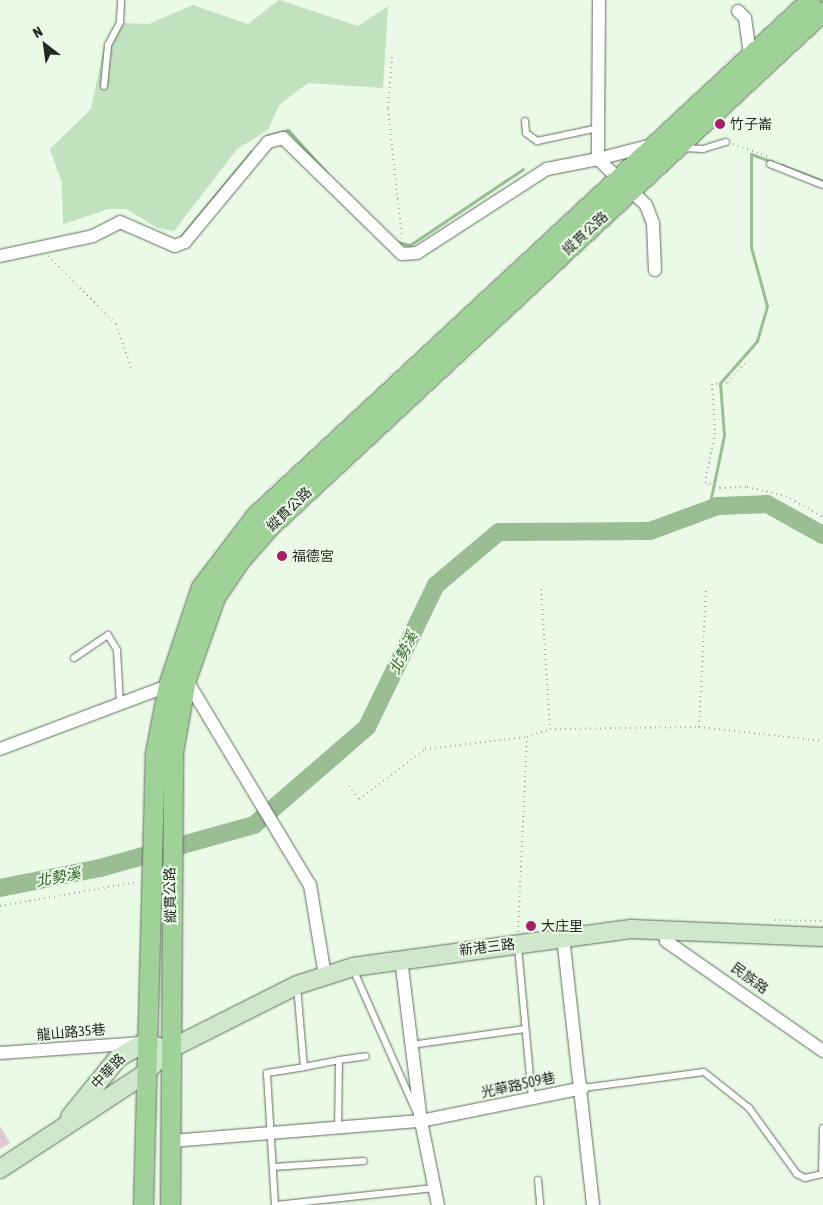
<!DOCTYPE html>
<html>
<head>
<meta charset="utf-8">
<style>
  body { margin:0 }
  #map { position:relative; width:823px; height:1205px; overflow:hidden; background:#eafae7; font-family:"Asap Condensed","Noto Sans TC",sans-serif }
  div>[style] { position:absolute }
  .green>* { inset:0; background:#c2e1be }
  .stream>* { height:3px; margin:-1.5px; padding:0 1.5px; transform-origin:1.5px; border-radius:1.5px; background:#9abd94 }
  .river>* { height:18px; margin:-9px; padding:0 9px; transform-origin:9px; border-radius:9px; background:#9abd94 }
  .building>* { inset:0; background:#e1c8d1 }
  .path>* { height:2px; margin-top:-1px; transform-origin:0; background:repeating-linear-gradient(90deg,#a2aea0 0 1px,transparent 0 5px) }
  .roads { filter:drop-shadow(0 0 1px #606e5e) drop-shadow(0 0 1px #606e5e) }
  .lane>* { height:6px; margin:-3px; padding:0 3px; transform-origin:3px; border-radius:3px; background:#fff }
  .street>* { height:12px; margin:-6px; padding:0 6px; transform-origin:6px; border-radius:6px; background:#fff }
  .secondary>* { height:18px; margin:-9px; padding:0 9px; transform-origin:9px; border-radius:9px; background:#cfe8cc }
  .primary>* { height:19px; margin:-9.5px; padding:0 9.5px; transform-origin:9.5px; border-radius:9.5px; background:#9fd199 }
  .dots>* { width:14px; height:14px; translate:-50% -50%; box-sizing:border-box; border:2px solid #eafae7; border-radius:50% }
  span { translate:-50% -50%; white-space:nowrap; text-align:center; line-height:1.15; -webkit-text-stroke:4px #eafae7; paint-order:stroke }
  .poi-label { font-size:14px; color:#242923 }
  .left { translate:0 -50%; text-align:left }
  .street-label { font-size:14px; color:#242923 }
  .water-label { font-size:15px; color:#35652e; font-style:italic }
  .north { position:absolute; left:20px; top:20px; width:50px; height:50px; -webkit-text-stroke:4px #eafae7; paint-order:stroke; rotate:330deg; font-size:14px; font-weight:700; line-height:20px; text-align:center; color:#242923 }
  .north::after { content:''; display:block; margin:auto; width:18px; height:22px; background:#242923; clip-path:polygon(50% 0,100% 100%,50% 72%,0 100%) }
</style>
</head>
<body>
<div id="map">
  <div class="green">
    <div style="clip-path:polygon(279px 0,358px 26px,388px 6px,383px 88px,308px 83px,279px 105px,268px 130px,237px 149px,174px 231px,158px 228px,126px 209px,109px 209px,63px 224px,62px 183px,50px 149px,91px 109px,104px 46px,122px 23px,149px 24px,193px 5px,248px 24px)"></div>
  </div>
  <div class="stream">
    <div style="left:267px;top:136px;width:22px;rotate:-16deg"></div>
    <div style="left:288px;top:130px;width:57px;rotate:47.9deg"></div>
    <div style="left:781px;top:165px;width:45px;rotate:20.9deg"></div>
    <div style="left:178px;top:240px;width:116px;rotate:-50.3deg"></div>
    <div style="left:397px;top:242px;width:13px;rotate:13deg"></div>
    <div style="left:410px;top:245px;width:136px;rotate:-33.9deg"></div>
    <div style="left:718px;top:506px;width:11px;rotate:-131deg"></div>
    <div style="left:711px;top:498px;width:64px;rotate:-78.3deg"></div>
    <div style="left:724px;top:435px;width:52px;rotate:-94.4deg"></div>
    <div style="left:720px;top:383px;width:56px;rotate:-48.6deg"></div>
    <div style="left:757px;top:341px;width:36px;rotate:-74deg"></div>
    <div style="left:767px;top:306px;width:61px;rotate:-105.2deg"></div>
    <div style="left:751px;top:247px;width:93px;rotate:-90deg"></div>
    <div style="left:751px;top:154px;width:23px;rotate:20deg"></div>
  </div>
  <div class="river">
    <div style="left:0;top:888px;width:102px;rotate:-11.3deg"></div>
    <div style="left:100px;top:868px;width:160px;rotate:-15.6deg"></div>
    <div style="left:254px;top:825px;width:150px;rotate:-40.9deg"></div>
    <div style="left:367px;top:727px;width:158px;rotate:-64.1deg"></div>
    <div style="left:436px;top:585px;width:82px;rotate:-40.1deg"></div>
    <div style="left:499px;top:532px;width:151px;rotate:-0.4deg"></div>
    <div style="left:650px;top:531px;width:72px;rotate:-20.2deg"></div>
    <div style="left:718px;top:506px;width:49px;rotate:-2.3deg"></div>
    <div style="left:767px;top:504px;width:64px;rotate:29deg"></div>
  </div>
  <div class="building">
    <div style="clip-path:polygon(0 1126px,10px 1143px,0 1149px)"></div>
  </div>
  <div class="path">
    <div style="left:392px;top:57px;width:52px;rotate:94.4deg"></div>
    <div style="left:388px;top:109px;width:130px;rotate:83.8deg"></div>
    <div style="left:733px;top:144px;width:38px;rotate:20deg"></div>
    <div style="left:48px;top:256px;width:96px;rotate:45deg"></div>
    <div style="left:116px;top:324px;width:49px;rotate:70.8deg"></div>
    <div style="left:745px;top:363px;width:27px;rotate:132deg"></div>
    <div style="left:727px;top:383px;width:15px;rotate:176deg"></div>
    <div style="left:712px;top:384px;width:49px;rotate:86.5deg"></div>
    <div style="left:715px;top:433px;width:50px;rotate:101.5deg"></div>
    <div style="left:705px;top:482px;width:16px;rotate:22deg"></div>
    <div style="left:720px;top:488px;width:27px;rotate:-2deg"></div>
    <div style="left:747px;top:487px;width:40px;rotate:13deg"></div>
    <div style="left:786px;top:496px;width:43px;rotate:29.6deg"></div>
    <div style="left:541px;top:589px;width:140px;rotate:86.3deg"></div>
    <div style="left:699px;top:727px;width:139px;rotate:-87.1deg"></div>
    <div style="left:349px;top:786px;width:16px;rotate:52deg"></div>
    <div style="left:359px;top:799px;width:83px;rotate:-37.1deg"></div>
    <div style="left:425px;top:749px;width:103px;rotate:-6.7deg"></div>
    <div style="left:527px;top:737px;width:24px;rotate:-19deg"></div>
    <div style="left:550px;top:729px;width:149px;rotate:-0.8deg"></div>
    <div style="left:699px;top:727px;width:125px;rotate:6.4deg"></div>
    <div style="left:0;top:906px;width:140px;rotate:-9.9deg"></div>
    <div style="left:775px;top:920px;width:48px;rotate:1.2deg"></div>
    <div style="left:518px;top:932px;width:195px;rotate:-87.4deg"></div>
  </div>
  <div class="roads">
    <div class="lane">
      <div style="left:104px;top:86px;width:41px;rotate:-84.4deg"></div>
      <div style="left:108px;top:45px;width:26px;rotate:-62deg"></div>
      <div style="left:120px;top:22px;width:22px;rotate:-87deg"></div>
      <div style="left:525px;top:121px;width:12px;rotate:85deg"></div>
      <div style="left:526px;top:133px;width:14px;rotate:36deg"></div>
      <div style="left:537px;top:141px;width:62px;rotate:-12deg"></div>
      <div style="left:683px;top:148px;width:20px;rotate:3deg"></div>
      <div style="left:703px;top:149px;width:24px;rotate:-17deg"></div>
      <div style="left:770px;top:164px;width:57px;rotate:21.6deg"></div>
      <div style="left:74px;top:658px;width:41px;rotate:-34.1deg"></div>
      <div style="left:108px;top:635px;width:17px;rotate:59deg"></div>
      <div style="left:117px;top:650px;width:54px;rotate:86.8deg"></div>
      <div style="left:518px;top:947px;width:151px;rotate:84.7deg"></div>
      <div style="left:353px;top:969px;width:155px;rotate:66.1deg"></div>
      <div style="left:297px;top:986px;width:81px;rotate:85.1deg"></div>
      <div style="left:304px;top:1067px;width:36px;rotate:-11deg"></div>
      <div style="left:339px;top:1060px;width:68px;rotate:90.8deg"></div>
      <div style="left:411px;top:1045px;width:115px;rotate:-8deg"></div>
      <div style="left:339px;top:1060px;width:27px;rotate:-8deg"></div>
      <div style="left:583px;top:1088px;width:122px;rotate:-7.5deg"></div>
      <div style="left:704px;top:1072px;width:58px;rotate:38.7deg"></div>
      <div style="left:749px;top:1108px;width:82px;rotate:54deg"></div>
      <div style="left:797px;top:1174px;width:9px;rotate:27deg"></div>
      <div style="left:805px;top:1178px;width:18px;rotate:-13deg"></div>
      <div style="left:273px;top:1167px;width:91px;rotate:-3.8deg"></div>
      <div style="left:822px;top:1174px;width:46px;rotate:-88.8deg"></div>
      <div style="left:538px;top:1180px;width:25px;rotate:85deg"></div>
      <div style="left:275px;top:1205px;width:132px;rotate:-93.5deg"></div>
      <div style="left:267px;top:1073px;width:37px;rotate:-9deg"></div>
      <div style="left:276px;top:1205px;width:159px;rotate:-6.1deg"></div>
    </div>
    <div class="street">
      <div style="left:599px;top:0;width:159px;rotate:90.4deg"></div>
      <div style="left:598px;top:159px;width:56px;rotate:-14.5deg"></div>
      <div style="left:738px;top:11px;width:10px;rotate:45deg"></div>
      <div style="left:745px;top:18px;width:43px;rotate:82.1deg"></div>
      <div style="left:0;top:256px;width:95px;rotate:-12.1deg"></div>
      <div style="left:93px;top:236px;width:30px;rotate:-27deg"></div>
      <div style="left:120px;top:222px;width:60px;rotate:23.6deg"></div>
      <div style="left:175px;top:246px;width:11px;rotate:-22deg"></div>
      <div style="left:185px;top:242px;width:130px;rotate:-50.3deg"></div>
      <div style="left:268px;top:142px;width:16px;rotate:-15deg"></div>
      <div style="left:283px;top:138px;width:166px;rotate:44.3deg"></div>
      <div style="left:402px;top:254px;width:15px;rotate:-4deg"></div>
      <div style="left:417px;top:253px;width:155px;rotate:-32.9deg"></div>
      <div style="left:547px;top:169px;width:52px;rotate:-11.1deg"></div>
      <div style="left:598px;top:159px;width:66px;rotate:43.8deg"></div>
      <div style="left:646px;top:205px;width:19px;rotate:69deg"></div>
      <div style="left:653px;top:223px;width:47px;rotate:87.6deg"></div>
      <div style="left:0;top:749px;width:199px;rotate:-20.6deg"></div>
      <div style="left:186px;top:679px;width:240px;rotate:59deg"></div>
      <div style="left:310px;top:885px;width:92px;rotate:80.6deg"></div>
      <div style="left:664px;top:930px;width:11px;rotate:80deg"></div>
      <div style="left:666px;top:941px;width:192px;rotate:35deg"></div>
      <div style="left:563px;top:937px;width:270px;rotate:83.6deg"></div>
      <div style="left:401px;top:959px;width:163px;rotate:83deg"></div>
      <div style="left:421px;top:1121px;width:86px;rotate:78.6deg"></div>
      <div style="left:0;top:1053px;width:142px;rotate:-4deg"></div>
      <div style="left:171px;top:1141px;width:251px;rotate:-4.6deg"></div>
      <div style="left:421px;top:1121px;width:165px;rotate:-11.5deg"></div>
    </div>
    <div class="secondary">
      <div style="left:70px;top:1117px;width:76px;rotate:-50.9deg"></div>
      <div style="left:118px;top:1058px;width:30px;rotate:-30deg"></div>
      <div style="left:144px;top:1043px;width:16px;rotate:15deg"></div>
      <div style="left:0;top:1169px;width:171px;rotate:-33.3deg"></div>
      <div style="left:143px;top:1075px;width:35px;rotate:-45deg"></div>
      <div style="left:168px;top:1050px;width:144px;rotate:-26.7deg"></div>
      <div style="left:297px;top:985px;width:59px;rotate:-17.8deg"></div>
      <div style="left:353px;top:967px;width:282px;rotate:-7.8deg"></div>
      <div style="left:632px;top:929px;width:191px;rotate:2.4deg"></div>
    </div>
    <div class="primary">
      <div style="left:143px;top:1205px;width:452px;rotate:-88.5deg"></div>
      <div style="left:155px;top:753px;width:69px;rotate:-79.2deg"></div>
      <div style="left:168px;top:685px;width:103px;rotate:-71.4deg"></div>
      <div style="left:201px;top:587px;width:89px;rotate:-52.7deg"></div>
      <div style="left:255px;top:516px;width:758px;rotate:-42.91deg"></div>
      <div style="left:170px;top:1205px;width:453px;rotate:-89.6deg"></div>
      <div style="left:173px;top:752px;width:74px;rotate:-79.9deg"></div>
      <div style="left:186px;top:679px;width:87px;rotate:-70.5deg"></div>
      <div style="left:215px;top:597px;width:45px;rotate:-56deg"></div>
      <div style="left:240px;top:560px;width:44px;rotate:-48.7deg"></div>
      <div style="left:269px;top:527px;width:757px;rotate:-42.97deg"></div>
    </div>
  </div>
  <div class="dots">
    <div style="left:720px;top:124px;background:#a61f68"></div>
    <div style="left:282px;top:556px;background:#a61f68"></div>
    <div style="left:531px;top:926px;background:#a61f68"></div>
  </div>
  <div class="poi-label">
    <span class="left" style="left:730px;top:124px">竹子崙</span>
    <span class="left" style="left:292px;top:556px">福德宮</span>
    <span class="left" style="left:541px;top:926px">大庄里</span>
  </div>
  <div class="street-label">
    <span style="left:585px;top:233px;rotate:-43deg">縱貫公路</span>
    <span style="left:289px;top:509px;rotate:-44deg">縱貫公路</span>
    <span style="left:170px;top:895px;rotate:-91deg">縱貫公路</span>
    <span style="left:487px;top:947px;rotate:-7deg">新港三路</span>
    <span style="left:750px;top:978px;rotate:36deg">民族路</span>
    <span style="left:71px;top:1032px;rotate:-5deg">龍山路35巷</span>
    <span style="left:108px;top:1071px;rotate:-47deg">中華路</span>
    <span style="left:518px;top:1085px;rotate:-12deg">光華路509巷</span>
  </div>
  <div class="water-label">
    <span style="left:403px;top:653px;rotate:-64deg">北勢溪</span>
    <span style="left:58px;top:877px;rotate:-11deg">北勢溪</span>
  </div>
  <div class="north">N</div>
</div>
</body>
</html>
